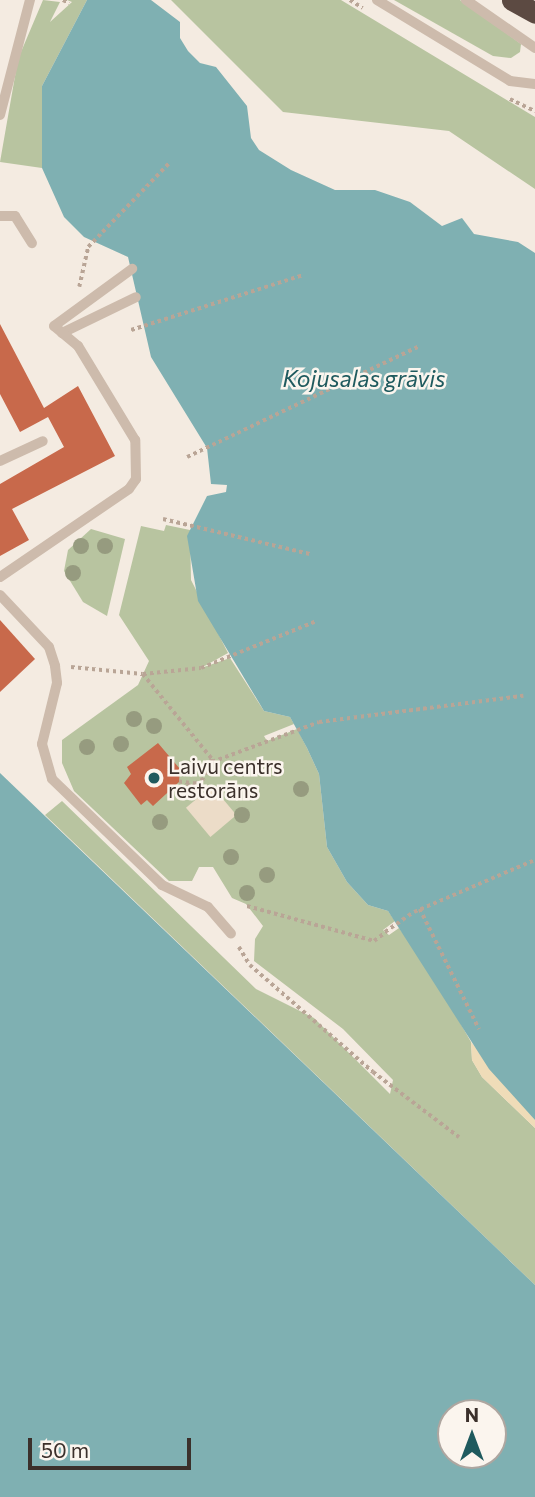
<!DOCTYPE html>
<html>
<head>
<meta charset="utf-8">
<style>
  body { margin:0 }
  #map { position:relative; width:535px; height:1497px; overflow:hidden; background:#f4ebe1; font-family:Commissioner,sans-serif }
  div>[style] { position:absolute }
  .green>* { inset:0; background:#b8c4a0 }
  .sand>* { inset:0; background:#efdcb8 }
  .plaza>* { inset:0; background:#ecdcc8; transform-origin:0 0 }
  .water>* { inset:0; background:#7fb0b2 }
  .building>* { inset:0; background:#c8694b }
  .path>* { height:3.5px; margin-top:-1.75px; transform-origin:0; background:repeating-linear-gradient(90deg,#b9a596 0 3.5px,transparent 0 7px) }
  .lane>* { height:10px; margin:-5px; padding:0 5px; transform-origin:5px; border-radius:5px; background:#cdbbac }
  .highway>* { height:21px; margin:-10.5px; padding:0 10.5px; transform-origin:10.5px; border-radius:10.5px; background:#5c4a42 }
  .trees>* { width:16px; height:16px; margin:-8px; border-radius:50%; background:#969b7f }
  .dots>* { width:19px; height:19px; translate:-50% -50%; box-sizing:border-box; border:4px solid #fbf5ee; border-radius:50% }
  span { translate:-50% -50%; white-space:nowrap; text-align:center; line-height:1.15; -webkit-text-stroke:5px #fbf5ee; paint-order:stroke }
  .poi-label { font-size:21px; color:#3b302b }
  .left { translate:0 -50%; text-align:left }
  .water-label { font-size:23px; color:#1f5a5e; font-style:italic }
  .north { position:absolute; left:437px; top:1399px; width:70px; height:70px; box-sizing:border-box; background:#fbf5ee; border:2px solid #aea6a0; border-radius:50%; rotate:0deg; font-size:19px; font-weight:700; line-height:28px; text-align:center; color:#3b302b }
  .north::after { content:''; display:block; margin:auto; width:24px; height:32px; background:#1f5a5e; clip-path:polygon(50% 0,100% 100%,50% 72%,0 100%) }
  .scale { position:absolute; left:28px; top:1438px; width:163px; height:32px; box-sizing:border-box; border:4px solid #3b302b; border-top:0; padding-left:9px; font-size:21px; line-height:24px; white-space:nowrap; color:#3b302b; -webkit-text-stroke:5px #fbf5ee; paint-order:stroke }
</style>
</head>
<body>
<div id="map">
  <div class="green">
    <div style="clip-path:polygon(43px 0,60px 2px,50px 22px,72px 2px,67px 0,87px 0,42px 86px,42px 168px,0 162px,18px 59px)"></div>
    <div style="clip-path:polygon(171px 0,341px 0,535px 117px,535px 189px,449px 131px,283px 112px)"></div>
    <div style="clip-path:polygon(394px 0,460px 0,521px 44px,520px 52px,511px 58px,493px 56px)"></div>
    <div style="clip-path:polygon(166px 525px,190px 530px,191px 580px,228px 653px,201px 668px,230px 658px,264px 711px,290px 717px,294px 724px,264px 736px,267px 741px,297px 729px,307px 748px,319px 774px,327px 847px,347px 882px,368px 905px,388px 911px,395px 921px,383px 930px,389px 935px,399px 928px,429px 968px,471px 1042px,472px 1060px,482px 1077px,535px 1128px,535px 1285px,45px 815px,62px 801px,256px 989px,314px 1018px,390px 1094px,393px 1080px,343px 1029px,254px 961px,255px 939px,263px 926px,246px 904px,232px 898px,213px 867px,199px 867px,192px 881px,169px 881px,74px 791px,62px 763px,62px 740px,138px 685px,149px 661px,119px 615px,141px 526px,164px 531px)"></div>
    <div style="clip-path:polygon(91px 529px,125px 539px,107px 616px,83px 602px,64px 571px,68px 550px)"></div>
  </div>
  <div class="sand">
    <div style="clip-path:polygon(471px 1042px,535px 1120px,535px 1128px,482px 1077px,472px 1060px)"></div>
  </div>
  <div class="plaza">
    <div style="left:212px;top:786px;width:38px;height:34px;rotate:50deg"></div>
  </div>
  <div class="water">
    <div style="clip-path:polygon(87px 0,151px 0,180px 22px,180px 38px,188px 51px,200px 63px,216px 67px,247px 106px,251px 138px,259px 150px,291px 170px,335px 190px,375px 190px,410px 202px,442px 226px,462px 218px,474px 234px,518px 242px,535px 253px,535px 1120px,489px 1069px,388px 911px,368px 905px,347px 882px,327px 847px,319px 774px,307px 748px,290px 717px,264px 711px,198px 601px,187px 536px,207px 496px,226px 492px,227px 485px,211px 484px,207px 448px,151px 357px,128px 257px,84px 237px,64px 217px,42px 168px,42px 86px)"></div>
    <div style="clip-path:polygon(evenodd,0 773px,535px 1285px,535px 1497px,0 1497px,0 773px,493px 1413px,493px 1455px,451px 1455px,451px 1413px,493px 1413px)"></div>
  </div>
  <div class="building">
    <div style="clip-path:polygon(0 324px,44px 408px,78px 386px,115px 456px,12px 509px,29px 540px,0 556px,0 484px,64px 447px,48px 417px,20px 432px,0 394px)"></div>
    <div style="clip-path:polygon(0 620px,35px 659px,0 692px)"></div>
    <div style="clip-path:polygon(158px 743px,180px 769px,179px 782px,153px 806px,147px 800px,141px 805px,124px 783px,131px 774px,127px 767px)"></div>
  </div>
  <div class="path">
    <div style="left:63px;top:0;width:7px;rotate:27deg"></div>
    <div style="left:350px;top:0;width:15px;rotate:32deg"></div>
    <div style="left:510px;top:99px;width:28px;rotate:26deg"></div>
    <div style="left:79px;top:287px;width:41px;rotate:-77.3deg"></div>
    <div style="left:88px;top:247px;width:118px;rotate:-46deg"></div>
    <div style="left:131px;top:330px;width:181px;rotate:-17.7deg"></div>
    <div style="left:187px;top:457px;width:258px;rotate:-25.5deg"></div>
    <div style="left:163px;top:519px;width:151px;rotate:13.4deg"></div>
    <div style="left:71px;top:667px;width:72px;rotate:5.6deg"></div>
    <div style="left:143px;top:674px;width:109px;rotate:50.9deg"></div>
    <div style="left:212px;top:759px;width:22px;rotate:112deg"></div>
    <div style="left:204px;top:779px;width:9px;rotate:148deg"></div>
    <div style="left:196px;top:784px;width:17px;rotate:-173deg"></div>
    <div style="left:143px;top:674px;width:58px;rotate:-5.9deg"></div>
    <div style="left:201px;top:668px;width:125px;rotate:-22.1deg"></div>
    <div style="left:212px;top:762px;width:114px;rotate:-20.5deg"></div>
    <div style="left:319px;top:722px;width:206px;rotate:-7.3deg"></div>
    <div style="left:188px;top:784px;width:17px;rotate:54deg"></div>
    <div style="left:247px;top:906px;width:132px;rotate:15.4deg"></div>
    <div style="left:374px;top:941px;width:15px;rotate:-37deg"></div>
    <div style="left:420px;top:909px;width:134px;rotate:63.8deg"></div>
    <div style="left:385px;top:932px;width:35px;rotate:-35deg"></div>
    <div style="left:414px;top:912px;width:132px;rotate:-23.3deg"></div>
    <div style="left:239px;top:947px;width:21px;rotate:59deg"></div>
    <div style="left:250px;top:965px;width:163px;rotate:41deg"></div>
    <div style="left:373px;top:1072px;width:108px;rotate:37.1deg"></div>
  </div>
  <div class="lane">
    <div style="left:377px;top:0;width:156px;rotate:31.3deg"></div>
    <div style="left:510px;top:81px;width:25px;rotate:7deg"></div>
    <div style="left:466px;top:0;width:84px;rotate:34.8deg"></div>
    <div style="left:0;top:115px;width:119px;rotate:-75.4deg"></div>
    <div style="left:0;top:216px;width:15px"></div>
    <div style="left:15px;top:216px;width:32px;rotate:58deg"></div>
    <div style="left:62px;top:333px;width:82px;rotate:-25.9deg"></div>
    <div style="left:0;top:461px;width:47px;rotate:-24.9deg"></div>
    <div style="left:0;top:577px;width:156px;rotate:-34.3deg"></div>
    <div style="left:129px;top:489px;width:12px;rotate:-55deg"></div>
    <div style="left:136px;top:479px;width:39px;rotate:-91deg"></div>
    <div style="left:135px;top:440px;width:110px;rotate:-121.2deg"></div>
    <div style="left:78px;top:346px;width:31px;rotate:-140deg"></div>
    <div style="left:54px;top:326px;width:97px;rotate:-36.2deg"></div>
    <div style="left:0;top:595px;width:71px;rotate:46.7deg"></div>
    <div style="left:49px;top:647px;width:20px;rotate:72deg"></div>
    <div style="left:55px;top:666px;width:17px;rotate:83deg"></div>
    <div style="left:57px;top:683px;width:63px;rotate:103.8deg"></div>
    <div style="left:42px;top:744px;width:36px;rotate:74deg"></div>
    <div style="left:52px;top:779px;width:153px;rotate:43.9deg"></div>
    <div style="left:162px;top:885px;width:51px;rotate:25.6deg"></div>
    <div style="left:208px;top:907px;width:35px;rotate:49deg"></div>
  </div>
  <div class="highway">
    <div style="left:512px;top:0;width:26px;rotate:29deg"></div>
  </div>
  <div class="trees">
    <div style="left:81px;top:546px"></div>
    <div style="left:105px;top:546px"></div>
    <div style="left:73px;top:573px"></div>
    <div style="left:134px;top:719px"></div>
    <div style="left:154px;top:726px"></div>
    <div style="left:121px;top:744px"></div>
    <div style="left:87px;top:747px"></div>
    <div style="left:301px;top:789px"></div>
    <div style="left:242px;top:815px"></div>
    <div style="left:160px;top:822px"></div>
    <div style="left:231px;top:857px"></div>
    <div style="left:267px;top:875px"></div>
    <div style="left:247px;top:893px"></div>
  </div>
  <div class="dots">
    <div style="left:154px;top:778px;background:#1f5a5e"></div>
  </div>
  <div class="poi-label">
    <span class="left" style="left:168px;top:778px">Laivu centrs<br>restorāns</span>
  </div>
  <div class="water-label">
    <span style="left:364px;top:378px">Kojusalas grāvis</span>
  </div>
  <div class="north">N</div>
  <div class="scale">50 m</div>
</div>
</body>
</html>
